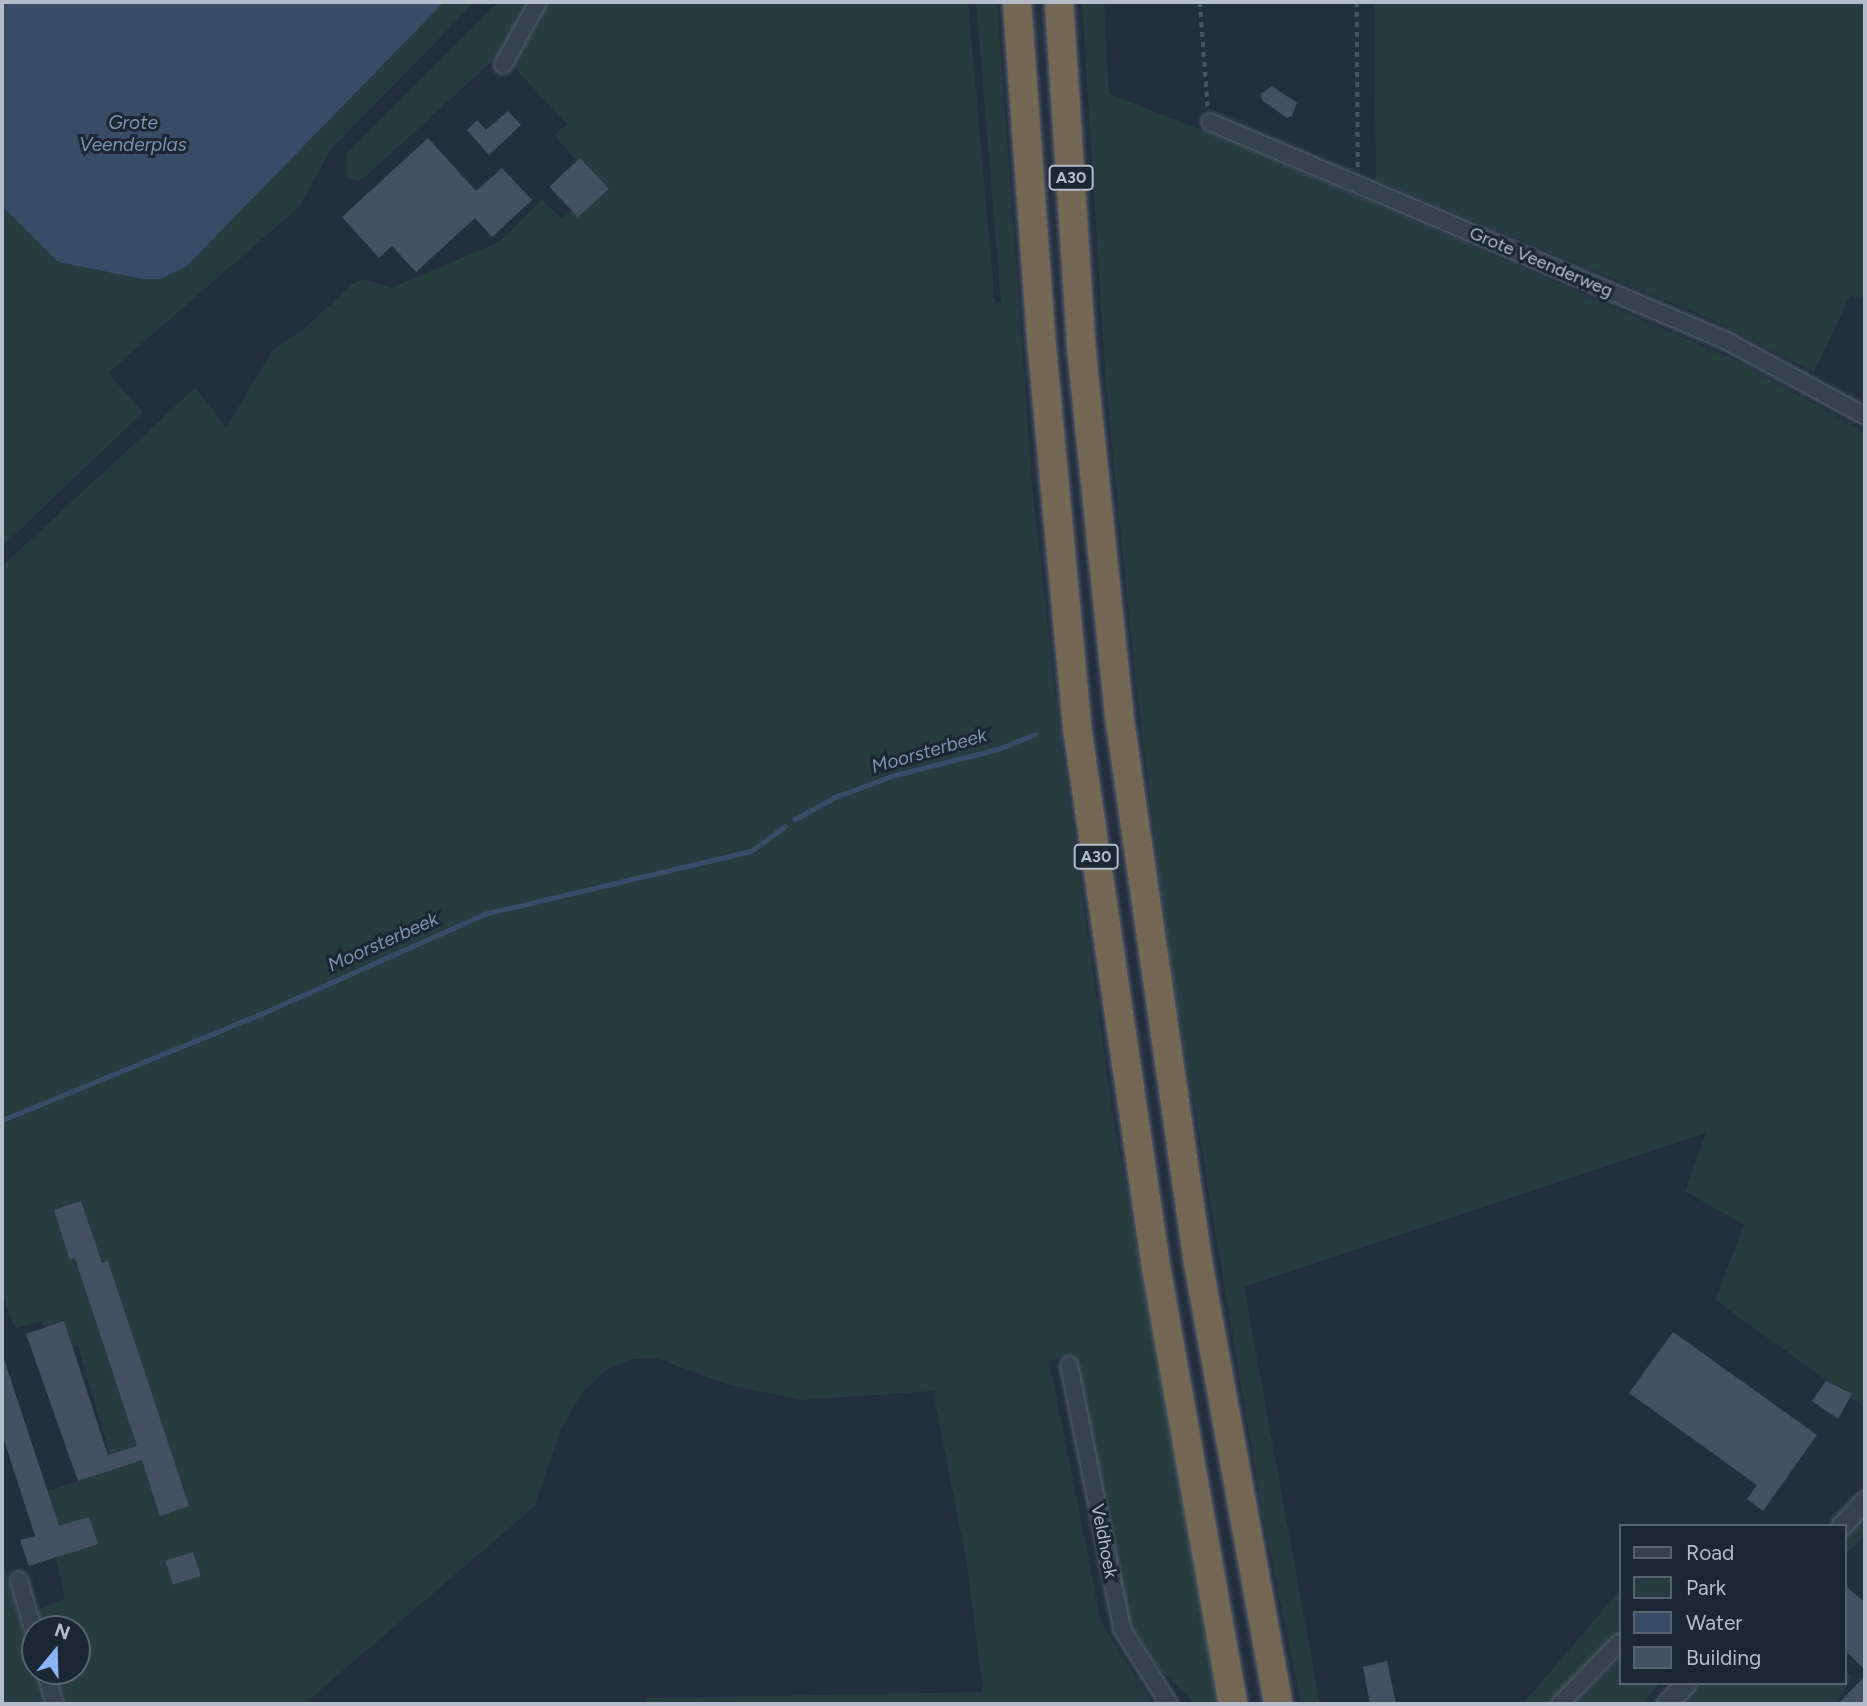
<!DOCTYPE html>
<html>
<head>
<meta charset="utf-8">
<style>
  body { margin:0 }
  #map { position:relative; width:1867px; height:1706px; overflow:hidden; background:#242f3e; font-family:Figtree,sans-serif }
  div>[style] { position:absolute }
  .green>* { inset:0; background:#263c3f }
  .water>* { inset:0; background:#394c67 }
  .stream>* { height:5px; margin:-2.5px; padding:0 2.5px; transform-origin:2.5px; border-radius:2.5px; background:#394c67 }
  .building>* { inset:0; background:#455162; transform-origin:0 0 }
  .path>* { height:3.5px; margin-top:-1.75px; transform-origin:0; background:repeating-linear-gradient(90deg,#44595c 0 5px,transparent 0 10px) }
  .roads { filter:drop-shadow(0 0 2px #565f6c) drop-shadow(0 0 2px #565f6c) }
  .minor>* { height:16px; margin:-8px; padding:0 8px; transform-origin:8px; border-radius:8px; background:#38414e }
  .tertiary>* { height:19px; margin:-9.5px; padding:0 9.5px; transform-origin:9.5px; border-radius:9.5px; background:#38414e }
  .motorway>* { height:28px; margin:-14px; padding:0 14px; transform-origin:14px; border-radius:14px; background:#746855 }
  span { translate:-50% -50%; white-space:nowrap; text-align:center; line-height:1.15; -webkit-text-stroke:6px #1d2633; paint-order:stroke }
  .shield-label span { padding:2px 5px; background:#1d2633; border:2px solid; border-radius:5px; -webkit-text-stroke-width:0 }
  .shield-label { font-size:16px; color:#b4bcc9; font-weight:700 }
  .street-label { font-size:18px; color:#b4bcc9 }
  .water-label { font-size:19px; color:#7c92b1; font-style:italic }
  .frame { position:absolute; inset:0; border:4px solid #b4bcc9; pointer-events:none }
  .legend { position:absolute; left:1619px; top:1524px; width:228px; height:161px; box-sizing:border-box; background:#1d2633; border:2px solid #59626f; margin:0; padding:9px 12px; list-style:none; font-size:21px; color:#b4bcc9 }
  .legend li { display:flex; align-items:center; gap:14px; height:35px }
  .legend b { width:35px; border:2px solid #59626f }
  .north { position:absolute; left:21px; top:1615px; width:70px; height:70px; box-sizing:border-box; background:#1d2633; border:2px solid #59626f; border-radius:50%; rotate:19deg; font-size:19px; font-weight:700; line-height:28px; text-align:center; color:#b4bcc9 }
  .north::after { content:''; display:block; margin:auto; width:24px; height:32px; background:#8ab4f8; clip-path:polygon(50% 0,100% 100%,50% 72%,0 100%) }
</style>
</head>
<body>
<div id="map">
  <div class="green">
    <div style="clip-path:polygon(444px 2px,475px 2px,331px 149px,300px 206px,108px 373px,143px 412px,2px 547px,2px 206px,58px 262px,141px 279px,187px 266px)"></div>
    <div style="clip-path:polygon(499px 2px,529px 2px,500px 54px,366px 176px,358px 181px,346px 177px,347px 154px)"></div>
    <div style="clip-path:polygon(548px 2px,968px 2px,995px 304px,1001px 302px,976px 2px,997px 2px,1033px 494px,1059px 726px,1112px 1110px,1220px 1704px,1195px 1704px,1156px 1665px,1120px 1606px,1072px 1355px,1049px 1361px,1101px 1622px,1153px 1704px,646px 1704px,647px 1698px,983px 1692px,967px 1565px,933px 1391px,802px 1400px,729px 1385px,656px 1358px,633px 1359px,606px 1370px,583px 1392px,562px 1427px,534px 1507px,304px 1704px,65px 1704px,55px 1671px,77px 1671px,77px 1629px,42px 1629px,36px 1611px,65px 1598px,42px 1493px,114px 1469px,78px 1346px,52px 1355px,42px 1321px,15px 1329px,2px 1293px,2px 566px,196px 387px,226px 428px,274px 348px,302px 331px,352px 284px,365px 279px,391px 288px,499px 242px,542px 200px,562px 219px,598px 185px,554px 135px,567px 124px,513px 66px)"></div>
    <div style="clip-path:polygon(1082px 2px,1104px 2px,1109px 94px,1228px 140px,1735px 360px,1865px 432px,1865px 1408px,1715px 1300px,1744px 1225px,1685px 1191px,1706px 1133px,1244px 1287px,1320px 1704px,1301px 1704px,1263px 1517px,1171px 966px,1136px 686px,1106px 388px)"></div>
    <div style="clip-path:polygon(1374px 2px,1865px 2px,1865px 300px,1850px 296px,1814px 372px,1708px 318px,1376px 180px)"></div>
    <div style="clip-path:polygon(1865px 1509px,1865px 1535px,1844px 1557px,1844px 1530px)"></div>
    <div style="clip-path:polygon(2px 1559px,35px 1671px,50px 1704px,2px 1704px)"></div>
    <div style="clip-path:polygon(1620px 1590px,1620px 1632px,1553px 1704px,1523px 1704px)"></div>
    <div style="clip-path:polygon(1620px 1659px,1620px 1683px,1660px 1683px,1642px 1704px,1574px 1704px)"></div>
    <div style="clip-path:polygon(1844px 1668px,1852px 1677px,1835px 1704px,1677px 1704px,1698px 1683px,1844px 1683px)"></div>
  </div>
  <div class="water">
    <div style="clip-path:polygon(2px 2px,444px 2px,187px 266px,160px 279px,142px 279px,58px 262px,2px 206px)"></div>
  </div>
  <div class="stream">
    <div style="left:795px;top:819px;width:48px;rotate:-28.7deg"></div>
    <div style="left:837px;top:796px;width:62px;rotate:-19.9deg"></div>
    <div style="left:895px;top:775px;width:106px;rotate:-14.2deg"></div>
    <div style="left:998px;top:749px;width:40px;rotate:-22deg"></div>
    <div style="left:2px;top:1120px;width:282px;rotate:-22.3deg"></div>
    <div style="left:263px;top:1013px;width:242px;rotate:-24.1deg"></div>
    <div style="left:484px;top:914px;width:274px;rotate:-13.3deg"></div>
    <div style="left:751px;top:851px;width:42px;rotate:-36.3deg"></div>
  </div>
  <div class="building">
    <div style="clip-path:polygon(1272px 86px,1297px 103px,1292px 116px,1287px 118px,1262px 100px,1261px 94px)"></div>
    <div style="clip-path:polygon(508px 111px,521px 125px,489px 155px,467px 130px,477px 120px,486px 130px)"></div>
    <div style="clip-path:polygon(428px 138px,476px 191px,502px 168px,532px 200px,492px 237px,475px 218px,416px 272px,392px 246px,379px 258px,342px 217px)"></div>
    <div style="left:580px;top:158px;width:42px;height:42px;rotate:47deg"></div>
    <div style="clip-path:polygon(81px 1201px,102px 1263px,108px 1261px,189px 1506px,160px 1516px,142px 1460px,78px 1481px,26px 1334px,64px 1321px,108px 1455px,137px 1446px,75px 1258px,70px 1260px,54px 1210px)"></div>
    <div style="clip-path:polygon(1673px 1332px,1817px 1435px,1763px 1511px,1747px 1499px,1757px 1485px,1629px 1393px)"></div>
    <div style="clip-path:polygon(4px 1359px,59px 1526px,89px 1517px,98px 1544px,29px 1566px,20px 1540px,35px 1536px,2px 1434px)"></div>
    <div style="clip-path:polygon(1826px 1381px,1852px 1394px,1838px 1419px,1812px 1401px)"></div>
    <div style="left:193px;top:1552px;width:25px;height:29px;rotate:72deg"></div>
    <div style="clip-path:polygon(1844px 1585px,1865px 1602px,1865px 1670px,1844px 1649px)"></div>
    <div style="clip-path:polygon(1387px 1661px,1396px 1704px,1370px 1704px,1363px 1667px)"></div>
    <div style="clip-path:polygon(1865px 1676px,1865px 1704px,1838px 1704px)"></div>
  </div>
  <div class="path">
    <div style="left:1200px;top:2px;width:106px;rotate:85.7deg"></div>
    <div style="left:1357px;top:2px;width:166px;rotate:89.7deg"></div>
  </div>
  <div class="roads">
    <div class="minor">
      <div style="left:503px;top:65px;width:72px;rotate:-60.9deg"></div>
      <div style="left:1210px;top:122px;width:561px;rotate:22.96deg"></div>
      <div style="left:1727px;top:341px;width:157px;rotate:28.5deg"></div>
      <div style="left:1069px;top:1365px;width:269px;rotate:78.6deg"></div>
      <div style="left:1122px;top:1629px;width:89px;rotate:57.9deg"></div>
      <div style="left:19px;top:1580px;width:58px;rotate:74.1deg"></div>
      <div style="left:45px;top:1671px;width:34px;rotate:73deg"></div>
      <div style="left:1560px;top:1704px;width:86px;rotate:-45.9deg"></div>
    </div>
    <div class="tertiary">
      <div style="left:1841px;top:1526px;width:35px;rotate:-47deg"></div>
      <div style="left:1666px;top:1704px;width:29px;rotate:-46deg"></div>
    </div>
    <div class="motorway">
      <div style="left:1017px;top:2px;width:347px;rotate:85.9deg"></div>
      <div style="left:1042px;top:348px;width:381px;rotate:84.7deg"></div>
      <div style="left:1077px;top:727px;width:546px;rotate:81.68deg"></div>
      <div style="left:1156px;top:1267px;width:444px;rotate:80deg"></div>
      <div style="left:1059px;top:2px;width:354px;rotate:86.3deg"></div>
      <div style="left:1082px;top:355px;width:368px;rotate:84.1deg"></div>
      <div style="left:1120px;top:721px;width:547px;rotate:81.8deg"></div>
      <div style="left:1198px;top:1262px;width:449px;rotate:79.7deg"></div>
    </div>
  </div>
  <div class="shield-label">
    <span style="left:1071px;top:178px">A30</span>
    <span style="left:1096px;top:857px">A30</span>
  </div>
  <div class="street-label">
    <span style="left:1541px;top:262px;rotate:23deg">Grote Veenderweg</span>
    <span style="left:1104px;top:1541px;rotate:79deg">Veldhoek</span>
  </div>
  <div class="water-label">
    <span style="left:133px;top:134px">Grote<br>Veenderplas</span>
    <span style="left:929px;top:751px;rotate:-16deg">Moorsterbeek</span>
    <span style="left:383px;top:942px;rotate:-24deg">Moorsterbeek</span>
  </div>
  <div class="frame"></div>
  <ul class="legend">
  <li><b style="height:9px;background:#38414e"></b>Road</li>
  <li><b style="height:19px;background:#263c3f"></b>Park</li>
  <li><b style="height:19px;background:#394c67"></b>Water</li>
  <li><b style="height:19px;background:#455162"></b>Building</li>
  </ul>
  <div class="north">N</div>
</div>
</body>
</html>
